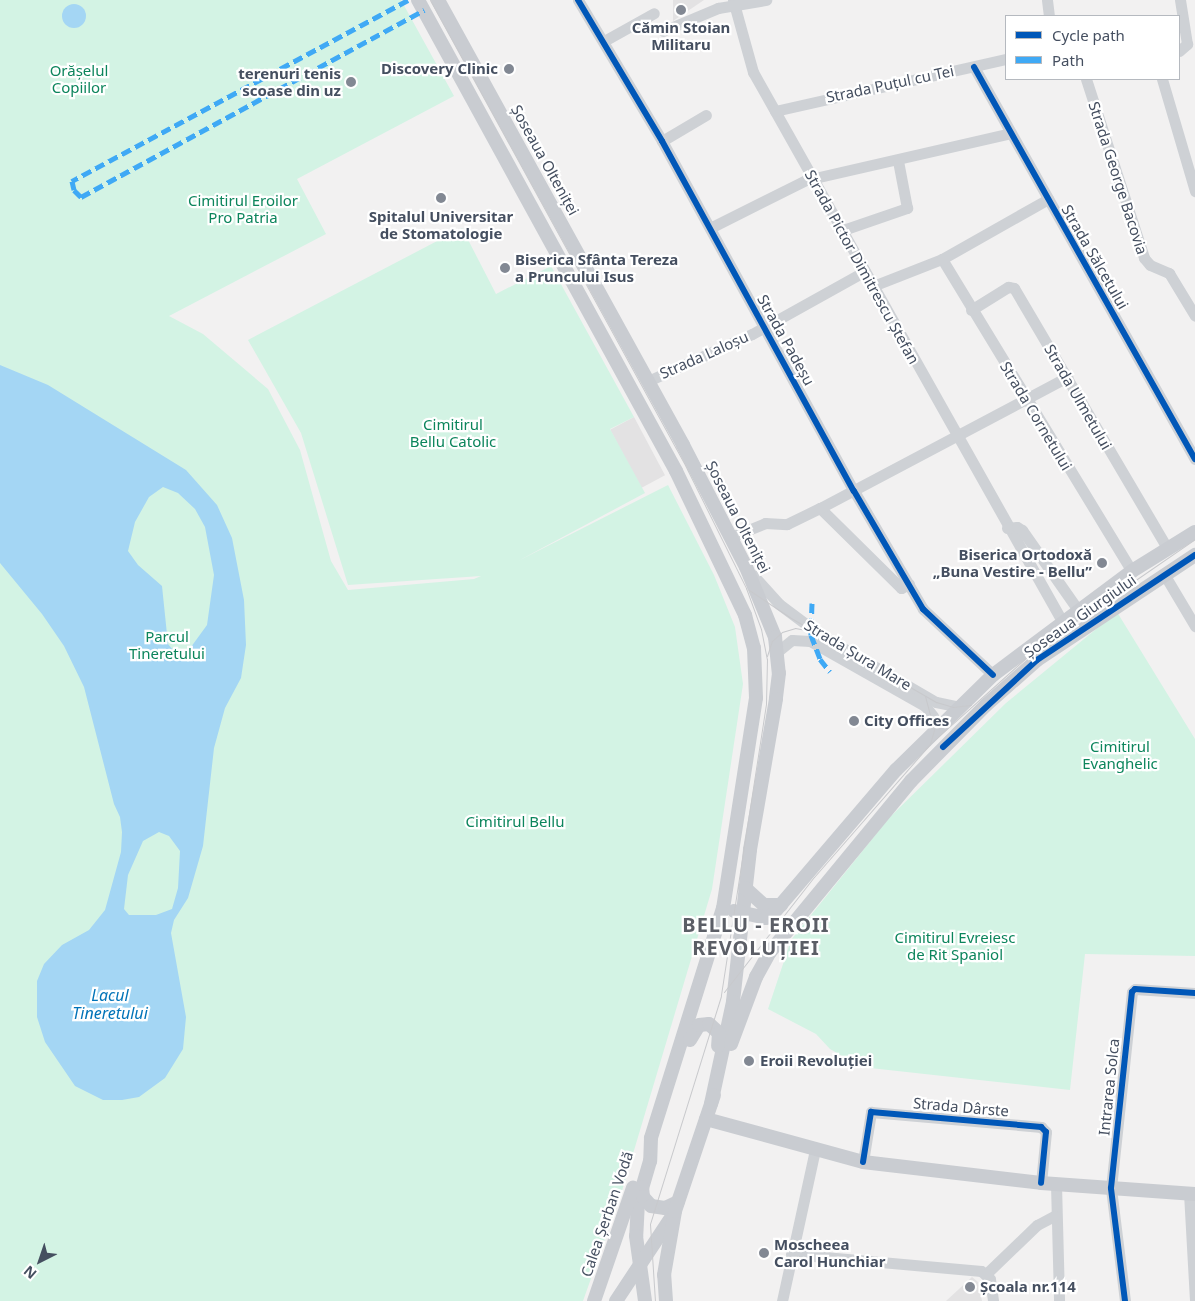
<!DOCTYPE html>
<html>
<head>
<meta charset="utf-8">
<style>
  body { margin:0 }
  #map { position:relative; width:1195px; height:1301px; overflow:hidden; background:#f2f1f1; font-family:"Noto Sans",sans-serif }
  div>[style] { position:absolute }
  .education>* { inset:0; background:#e3e2e3; transform-origin:0 0 }
  .green>* { inset:0; background:#d3f3e4 }
  .water>* { inset:0; background:#a4d6f4 }
  .round { border-radius:50% }
  .minor>* { height:11px; margin:-5.5px; padding:0 5.5px; transform-origin:5.5px; border-radius:5.5px; background:#ced1d5 }
  .major>* { height:14px; margin:-7px; padding:0 7px; transform-origin:7px; border-radius:7px; background:#c9ccd1 }
  .tram>* { height:1px; margin:-0.5px; padding:0 0.5px; transform-origin:0.5px; border-radius:0.5px; background:#c8c9cc }
  .quiet>* { height:5px; margin-top:-2.5px; transform-origin:0; background:repeating-linear-gradient(90deg,#3fa9f5 0 10px,transparent 0 15px) }
  .cycleway>* { height:6px; margin:-3px; padding:0 3px; transform-origin:3px; border-radius:3px; background:#0057b8 }
  .dots>* { width:14px; height:14px; translate:-50% -50%; box-sizing:border-box; border:2px solid #fff; border-radius:50% }
  span { translate:-50% -50%; white-space:nowrap; text-align:center; line-height:1.15; -webkit-text-stroke:4.5px #fff; paint-order:stroke }
  .poi-label { font-size:15px; color:#454f60; font-weight:700 }
  .right { translate:-100% -50%; text-align:right }
  .left { translate:0 -50%; text-align:left }
  .park-label { font-size:15px; color:#0c855c }
  .street-label { font-size:15px; color:#454f60 }
  .water-label { font-size:16px; color:#0073b8; font-style:italic }
  .district-label { font-size:20px; color:#5b5e66; font-weight:700; letter-spacing:1px }
  .legend { position:absolute; left:1005px; top:15px; width:175px; height:65px; box-sizing:border-box; background:#fff; border:1px solid #b5b9bf; margin:0; padding:6px 9px; list-style:none; font-size:15px; color:#454f60 }
  .legend li { display:flex; align-items:center; gap:10px; height:25px }
  .legend b { width:25px; border:1px solid #b5b9bf }
  .north { position:absolute; left:15px; top:1236px; width:50px; height:50px; -webkit-text-stroke:4px #fff; paint-order:stroke; rotate:221deg; font-size:14px; font-weight:700; line-height:20px; text-align:center; color:#454f60 }
  .north::after { content:''; display:block; margin:auto; width:18px; height:22px; background:#454f60; clip-path:polygon(50% 0,100% 100%,50% 72%,0 100%) }
</style>
</head>
<body>
<div id="map">
  <div class="education">
    <div style="clip-path:polygon(673px 0,704px 0,673px 21px)"></div>
    <div style="left:634px;top:417px;width:66px;height:27px;rotate:62deg"></div>
    <div style="clip-path:polygon(972px 1277px,978px 1282px,982px 1301px,946px 1301px)"></div>
  </div>
  <div class="green">
    <div style="clip-path:polygon(0 0,401px 0,454px 96px,297px 179px,326px 234px,169px 316px,203px 334px,268px 389px,300px 450px,331px 561px,348px 590px,474px 579px,481px 576px,348px 585px,301px 433px,248px 340px,462px 228px,496px 294px,551px 266px,634px 417px,610px 429px,645px 493px,518px 561px,668px 485px,714px 575px,735px 627px,743px 684px,712px 889px,621px 1194px,583px 1301px,0 1301px)"></div>
    <div style="clip-path:polygon(1117px 612px,1195px 739px,1195px 956px,1085px 954px,1070px 1090px,861px 1067px,830px 1049px,816px 1034px,768px 1009px,791px 940px,889px 818px,1006px 703px)"></div>
  </div>
  <div class="water">
    <div class="round" style="left:62px;top:4px;width:24px;height:24px"></div>
    <div style="clip-path:polygon(evenodd,0 365px,48px 385px,186px 470px,217px 505px,232px 538px,244px 600px,246px 645px,241px 678px,225px 708px,214px 748px,203px 846px,188px 898px,174px 920px,171px 933px,186px 1017px,183px 1049px,165px 1078px,139px 1097px,122px 1100px,103px 1100px,75px 1086px,45px 1042px,37px 1017px,37px 981px,44px 964px,62px 945px,89px 930px,105px 910px,121px 852px,122px 832px,120px 817px,114px 804px,84px 687px,64px 646px,42px 614px,0 563px,0 365px,163px 487px,178px 493px,195px 509px,205px 527px,214px 575px,207px 625px,191px 647px,182px 653px,173px 650px,168px 644px,162px 586px,138px 565px,128px 551px,135px 522px,149px 497px,163px 487px,0 365px,159px 832px,169px 836px,180px 851px,178px 888px,172px 909px,156px 915px,129px 915px,124px 909px,128px 875px,143px 841px,159px 832px)"></div>
  </div>
  <div class="minor">
    <div style="left:578px;top:0;width:164px;rotate:59.2deg"></div>
    <div style="left:662px;top:141px;width:399px;rotate:61.3deg"></div>
    <div style="left:854px;top:491px;width:137px;rotate:59.7deg"></div>
    <div style="left:923px;top:609px;width:96px;rotate:43.3deg"></div>
    <div style="left:733px;top:0;width:75px;rotate:74.5deg"></div>
    <div style="left:753px;top:72px;width:630px;rotate:60.63deg"></div>
    <div style="left:1047px;top:0;width:16px;rotate:83deg"></div>
    <div style="left:663px;top:31px;width:60px;rotate:-22.7deg"></div>
    <div style="left:718px;top:8px;width:49px;rotate:-9.5deg"></div>
    <div style="left:604px;top:41px;width:57px;rotate:-29.2deg"></div>
    <div style="left:1179px;top:51px;width:11px;rotate:-41deg"></div>
    <div style="left:1187px;top:44px;width:45px;rotate:-99deg"></div>
    <div style="left:974px;top:67px;width:450px;rotate:60.6deg"></div>
    <div style="left:1086px;top:79px;width:188px;rotate:72deg"></div>
    <div style="left:1144px;top:258px;width:9px;rotate:49deg"></div>
    <div style="left:1150px;top:265px;width:21px;rotate:23deg"></div>
    <div style="left:1169px;top:273px;width:50px;rotate:58.8deg"></div>
    <div style="left:1162px;top:79px;width:117px;rotate:73.6deg"></div>
    <div style="left:775px;top:111px;width:237px;rotate:-12.7deg"></div>
    <div style="left:662px;top:141px;width:51px;rotate:-30.6deg"></div>
    <div style="left:710px;top:228px;width:107px;rotate:-26.6deg"></div>
    <div style="left:806px;top:180px;width:210px;rotate:-12.9deg"></div>
    <div style="left:843px;top:230px;width:68px;rotate:-19deg"></div>
    <div style="left:907px;top:208px;width:48px;rotate:-100.8deg"></div>
    <div style="left:942px;top:259px;width:365px;rotate:58.7deg"></div>
    <div style="left:873px;top:286px;width:74px;rotate:-21.4deg"></div>
    <div style="left:942px;top:259px;width:122px;rotate:-29.5deg"></div>
    <div style="left:971px;top:310px;width:44px;rotate:-31.9deg"></div>
    <div style="left:1008px;top:287px;width:6px;rotate:9deg"></div>
    <div style="left:1014px;top:288px;width:302px;rotate:59.5deg"></div>
    <div style="left:648px;top:381px;width:114px;rotate:-24.3deg"></div>
    <div style="left:752px;top:334px;width:129px;rotate:-29.1deg"></div>
    <div style="left:820px;top:508px;width:114px;rotate:44.6deg"></div>
    <div style="left:901px;top:588px;width:9px;rotate:-27deg"></div>
    <div style="left:1007px;top:528px;width:10px;rotate:-6deg"></div>
    <div style="left:1017px;top:527px;width:6px;rotate:31deg"></div>
    <div style="left:1022px;top:530px;width:98px;rotate:55deg"></div>
    <div style="left:731px;top:537px;width:37px;rotate:-22deg"></div>
    <div style="left:765px;top:523px;width:22px;rotate:3deg"></div>
    <div style="left:787px;top:524px;width:37px;rotate:-26deg"></div>
    <div style="left:820px;top:508px;width:280px;rotate:-27.9deg"></div>
    <div style="left:1164px;top:574px;width:61px;rotate:59.2deg"></div>
    <div style="left:753px;top:575px;width:39px;rotate:48deg"></div>
    <div style="left:779px;top:604px;width:50px;rotate:36.9deg"></div>
    <div style="left:819px;top:634px;width:135px;rotate:30.2deg"></div>
    <div style="left:936px;top:702px;width:24px;rotate:12deg"></div>
    <div style="left:777px;top:652px;width:19px;rotate:-39deg"></div>
    <div style="left:792px;top:640px;width:18px;rotate:3deg"></div>
    <div style="left:810px;top:641px;width:132px;rotate:29.5deg"></div>
    <div style="left:925px;top:706px;width:13px;rotate:51deg"></div>
    <div style="left:863px;top:1162px;width:51px;rotate:-80.9deg"></div>
    <div style="left:871px;top:1112px;width:171px;rotate:5deg"></div>
    <div style="left:1041px;top:1127px;width:7px;rotate:45deg"></div>
    <div style="left:1046px;top:1132px;width:51px;rotate:95.6deg"></div>
    <div style="left:1056px;top:1184px;width:117px;rotate:88.5deg"></div>
    <div style="left:1189px;top:1193px;width:106px;rotate:86.8deg"></div>
    <div style="left:791px;top:1254px;width:191px;rotate:5.1deg"></div>
    <div style="left:981px;top:1271px;width:12px;rotate:42deg"></div>
    <div style="left:990px;top:1279px;width:22px;rotate:82deg"></div>
    <div style="left:986px;top:1274px;width:71px;rotate:-43.9deg"></div>
    <div style="left:1037px;top:1225px;width:19px;rotate:-28deg"></div>
    <div style="left:782px;top:1301px;width:155px;rotate:-77.7deg"></div>
    <div style="left:1125px;top:1301px;width:114px;rotate:-97.1deg"></div>
    <div style="left:1111px;top:1188px;width:197px;rotate:-83.9deg"></div>
    <div style="left:1132px;top:992px;width:4px;rotate:-45deg"></div>
    <div style="left:1135px;top:989px;width:60px;rotate:3.8deg"></div>
  </div>
  <div class="major">
    <div style="left:418px;top:0;width:537px;rotate:61.29deg"></div>
    <div style="left:676px;top:471px;width:160px;rotate:64.4deg"></div>
    <div style="left:745px;top:615px;width:34px;rotate:75deg"></div>
    <div style="left:754px;top:648px;width:50px;rotate:87.7deg"></div>
    <div style="left:756px;top:698px;width:213px;rotate:98.9deg"></div>
    <div style="left:723px;top:908px;width:241px;rotate:107.4deg"></div>
    <div style="left:651px;top:1138px;width:23px;rotate:92deg"></div>
    <div style="left:650px;top:1161px;width:43px;rotate:106.3deg"></div>
    <div style="left:638px;top:1202px;width:34px;rotate:93deg"></div>
    <div style="left:636px;top:1236px;width:66px;rotate:82.1deg"></div>
    <div style="left:438px;top:0;width:508px;rotate:61.16deg"></div>
    <div style="left:683px;top:445px;width:137px;rotate:62.7deg"></div>
    <div style="left:746px;top:567px;width:76px;rotate:67.5deg"></div>
    <div style="left:775px;top:637px;width:36px;rotate:84deg"></div>
    <div style="left:779px;top:673px;width:26px;rotate:97deg"></div>
    <div style="left:776px;top:699px;width:153px;rotate:99.8deg"></div>
    <div style="left:750px;top:850px;width:153px;rotate:96.4deg"></div>
    <div style="left:733px;top:1002px;width:104px;rotate:102.2deg"></div>
    <div style="left:745px;top:888px;width:25px;rotate:42deg"></div>
    <div style="left:764px;top:905px;width:17px"></div>
    <div style="left:734px;top:911px;width:33px;rotate:12deg"></div>
    <div style="left:766px;top:918px;width:7px;rotate:-27deg"></div>
    <div style="left:772px;top:915px;width:191px;rotate:-49.5deg"></div>
    <div style="left:896px;top:770px;width:136px;rotate:-44.4deg"></div>
    <div style="left:993px;top:675px;width:174px;rotate:-36.8deg"></div>
    <div style="left:1132px;top:571px;width:74px;rotate:-31.8deg"></div>
    <div style="left:690px;top:1040px;width:17px;rotate:-59deg"></div>
    <div style="left:699px;top:1025px;width:10px;rotate:-6deg"></div>
    <div style="left:709px;top:1024px;width:13px;rotate:42deg"></div>
    <div style="left:719px;top:1033px;width:13px;rotate:94deg"></div>
    <div style="left:731px;top:1044px;width:72px;rotate:-69.5deg"></div>
    <div style="left:756px;top:977px;width:29px;rotate:-61deg"></div>
    <div style="left:770px;top:952px;width:222px;rotate:-50.5deg"></div>
    <div style="left:911px;top:781px;width:107px;rotate:-45.4deg"></div>
    <div style="left:986px;top:705px;width:68px;rotate:-41.4deg"></div>
    <div style="left:1037px;top:660px;width:190px;rotate:-33.6deg"></div>
    <div style="left:706px;top:1119px;width:163px;rotate:15.3deg"></div>
    <div style="left:863px;top:1162px;width:179px;rotate:6.7deg"></div>
    <div style="left:1041px;top:1183px;width:154px;rotate:4.1deg"></div>
    <div style="left:642px;top:1187px;width:10px;rotate:84deg"></div>
    <div style="left:643px;top:1197px;width:12px;rotate:48deg"></div>
    <div style="left:651px;top:1206px;width:14px;rotate:8deg"></div>
    <div style="left:665px;top:1208px;width:14px;rotate:-25deg"></div>
    <div style="left:594px;top:1301px;width:120px;rotate:-71deg"></div>
    <div style="left:616px;top:1301px;width:100px;rotate:-56.5deg"></div>
    <div style="left:666px;top:1301px;width:26px;rotate:-94deg"></div>
    <div style="left:664px;top:1275px;width:65px;rotate:-80.2deg"></div>
    <div style="left:675px;top:1211px;width:122px;rotate:-71.4deg"></div>
  </div>
  <div class="tram">
    <div style="left:430px;top:0;width:528px;rotate:61.25deg"></div>
    <div style="left:684px;top:463px;width:140px;rotate:63.6deg"></div>
    <div style="left:746px;top:588px;width:44px;rotate:69.9deg"></div>
    <div style="left:761px;top:629px;width:31px;rotate:79deg"></div>
    <div style="left:767px;top:659px;width:45px;rotate:91.3deg"></div>
    <div style="left:766px;top:704px;width:295px;rotate:98.8deg"></div>
    <div style="left:721px;top:996px;width:239px;rotate:107.3deg"></div>
    <div style="left:650px;top:1224px;width:77px;rotate:86.3deg"></div>
    <div style="left:749px;top:590px;width:50px;rotate:33.7deg"></div>
    <div style="left:791px;top:618px;width:168px;rotate:30.1deg"></div>
    <div style="left:936px;top:702px;width:18px;rotate:16deg"></div>
    <div style="left:953px;top:707px;width:18px;rotate:-6deg"></div>
    <div style="left:767px;top:656px;width:16px;rotate:-72deg"></div>
    <div style="left:772px;top:641px;width:13px;rotate:-42deg"></div>
    <div style="left:782px;top:632px;width:14px;rotate:-17deg"></div>
    <div style="left:795px;top:628px;width:11px;rotate:10deg"></div>
    <div style="left:925px;top:696px;width:35px;rotate:75deg"></div>
    <div style="left:934px;top:730px;width:15px;rotate:106deg"></div>
    <div style="left:724px;top:992px;width:146px;rotate:-52deg"></div>
    <div style="left:814px;top:877px;width:176px;rotate:-48.9deg"></div>
    <div style="left:930px;top:744px;width:144px;rotate:-41.9deg"></div>
    <div style="left:1037px;top:648px;width:192px;rotate:-34.6deg"></div>
  </div>
  <div class="quiet">
    <div style="left:408px;top:0;width:382px;rotate:151.7deg"></div>
    <div style="left:72px;top:181px;width:9px;rotate:77deg"></div>
    <div style="left:74px;top:190px;width:10px;rotate:45deg"></div>
    <div style="left:81px;top:197px;width:391px;rotate:-28.6deg"></div>
    <div style="left:812px;top:603px;width:32px;rotate:92deg"></div>
    <div style="left:811px;top:635px;width:26px;rotate:69deg"></div>
    <div style="left:820px;top:659px;width:16px;rotate:52deg"></div>
  </div>
  <div class="cycleway">
    <div style="left:578px;top:0;width:164px;rotate:59.2deg"></div>
    <div style="left:662px;top:141px;width:399px;rotate:61.3deg"></div>
    <div style="left:854px;top:491px;width:137px;rotate:59.7deg"></div>
    <div style="left:923px;top:609px;width:96px;rotate:43.3deg"></div>
    <div style="left:974px;top:67px;width:450px;rotate:60.6deg"></div>
    <div style="left:943px;top:747px;width:128px;rotate:-42.8deg"></div>
    <div style="left:1037px;top:660px;width:190px;rotate:-33.6deg"></div>
    <div style="left:863px;top:1162px;width:51px;rotate:-80.9deg"></div>
    <div style="left:871px;top:1112px;width:171px;rotate:5deg"></div>
    <div style="left:1041px;top:1127px;width:7px;rotate:45deg"></div>
    <div style="left:1046px;top:1132px;width:51px;rotate:95.6deg"></div>
    <div style="left:1125px;top:1301px;width:114px;rotate:-97.1deg"></div>
    <div style="left:1111px;top:1188px;width:197px;rotate:-83.9deg"></div>
    <div style="left:1132px;top:992px;width:4px;rotate:-45deg"></div>
    <div style="left:1135px;top:989px;width:60px;rotate:3.8deg"></div>
  </div>
  <div class="dots">
    <div style="left:681px;top:10px;background:#828893"></div>
    <div style="left:509px;top:69px;background:#828893"></div>
    <div style="left:351px;top:82px;background:#828893"></div>
    <div style="left:441px;top:198px;background:#828893"></div>
    <div style="left:505px;top:268px;background:#828893"></div>
    <div style="left:1102px;top:563px;background:#828893"></div>
    <div style="left:854px;top:721px;background:#828893"></div>
    <div style="left:749px;top:1061px;background:#828893"></div>
    <div style="left:764px;top:1253px;background:#828893"></div>
    <div style="left:970px;top:1287px;background:#828893"></div>
  </div>
  <div class="poi-label">
    <span style="left:681px;top:36px">Cămin Stoian<br>Militaru</span>
    <span class="right" style="left:498px;top:69px">Discovery Clinic</span>
    <span class="right" style="left:341px;top:82px">terenuri tenis<br>scoase din uz</span>
    <span style="left:441px;top:225px">Spitalul Universitar<br>de Stomatologie</span>
    <span class="left" style="left:515px;top:268px">Biserica Sfânta Tereza<br>a Pruncului Isus</span>
    <span class="right" style="left:1092px;top:563px">Biserica Ortodoxă<br>„Buna Vestire - Bellu”</span>
    <span class="left" style="left:864px;top:721px">City Offices</span>
    <span class="left" style="left:760px;top:1061px">Eroii Revoluției</span>
    <span class="left" style="left:774px;top:1253px">Moscheea<br>Carol Hunchiar</span>
    <span class="left" style="left:980px;top:1287px">Școala nr.114</span>
  </div>
  <div class="park-label">
    <span style="left:79px;top:79px">Orășelul<br>Copiilor</span>
    <span style="left:243px;top:209px">Cimitirul Eroilor<br>Pro Patria</span>
    <span style="left:453px;top:433px">Cimitirul<br>Bellu Catolic</span>
    <span style="left:167px;top:645px">Parcul<br>Tineretului</span>
    <span style="left:1120px;top:755px">Cimitirul<br>Evanghelic</span>
    <span style="left:515px;top:822px">Cimitirul Bellu</span>
    <span style="left:955px;top:946px">Cimitirul Evreiesc<br>de Rit Spaniol</span>
  </div>
  <div class="street-label">
    <span style="left:890px;top:84px;rotate:-12deg">Strada Puțul cu Tei</span>
    <span style="left:545px;top:160px;rotate:61deg">Șoseaua Olteniței</span>
    <span style="left:1118px;top:178px;rotate:72deg">Strada George Bacovia</span>
    <span style="left:1095px;top:257px;rotate:60deg">Strada Sălcetului</span>
    <span style="left:862px;top:267px;rotate:61deg">Strada Pictor Dimitrescu Ștefan</span>
    <span style="left:786px;top:340px;rotate:61deg">Strada Padeșu</span>
    <span style="left:704px;top:355px;rotate:-24deg">Strada Laloșu</span>
    <span style="left:1078px;top:397px;rotate:60deg">Strada Ulmetului</span>
    <span style="left:1036px;top:416px;rotate:59deg">Strada Cornetului</span>
    <span style="left:738px;top:517px;rotate:63deg">Șoseaua Olteniței</span>
    <span style="left:1080px;top:616px;rotate:-35deg">Șoseaua Giurgiului</span>
    <span style="left:858px;top:655px;rotate:31deg">Strada Șura Mare</span>
    <span style="left:1109px;top:1087px;rotate:-84deg">Intrarea Solca</span>
    <span style="left:961px;top:1107px;rotate:5deg">Strada Dârste</span>
    <span style="left:607px;top:1214px;rotate:-71deg">Calea Șerban Vodă</span>
  </div>
  <div class="water-label">
    <span style="left:110px;top:1004px">Lacul<br>Tineretului</span>
  </div>
  <div class="district-label">
    <span style="left:756px;top:936px">BELLU - EROII<br>REVOLUȚIEI</span>
  </div>
  <ul class="legend">
  <li><b style="height:6px;background:#0057b8"></b>Cycle path</li>
  <li><b style="height:6px;background:#3fa9f5"></b>Path</li>
  </ul>
  <div class="north">N</div>
</div>
</body>
</html>
